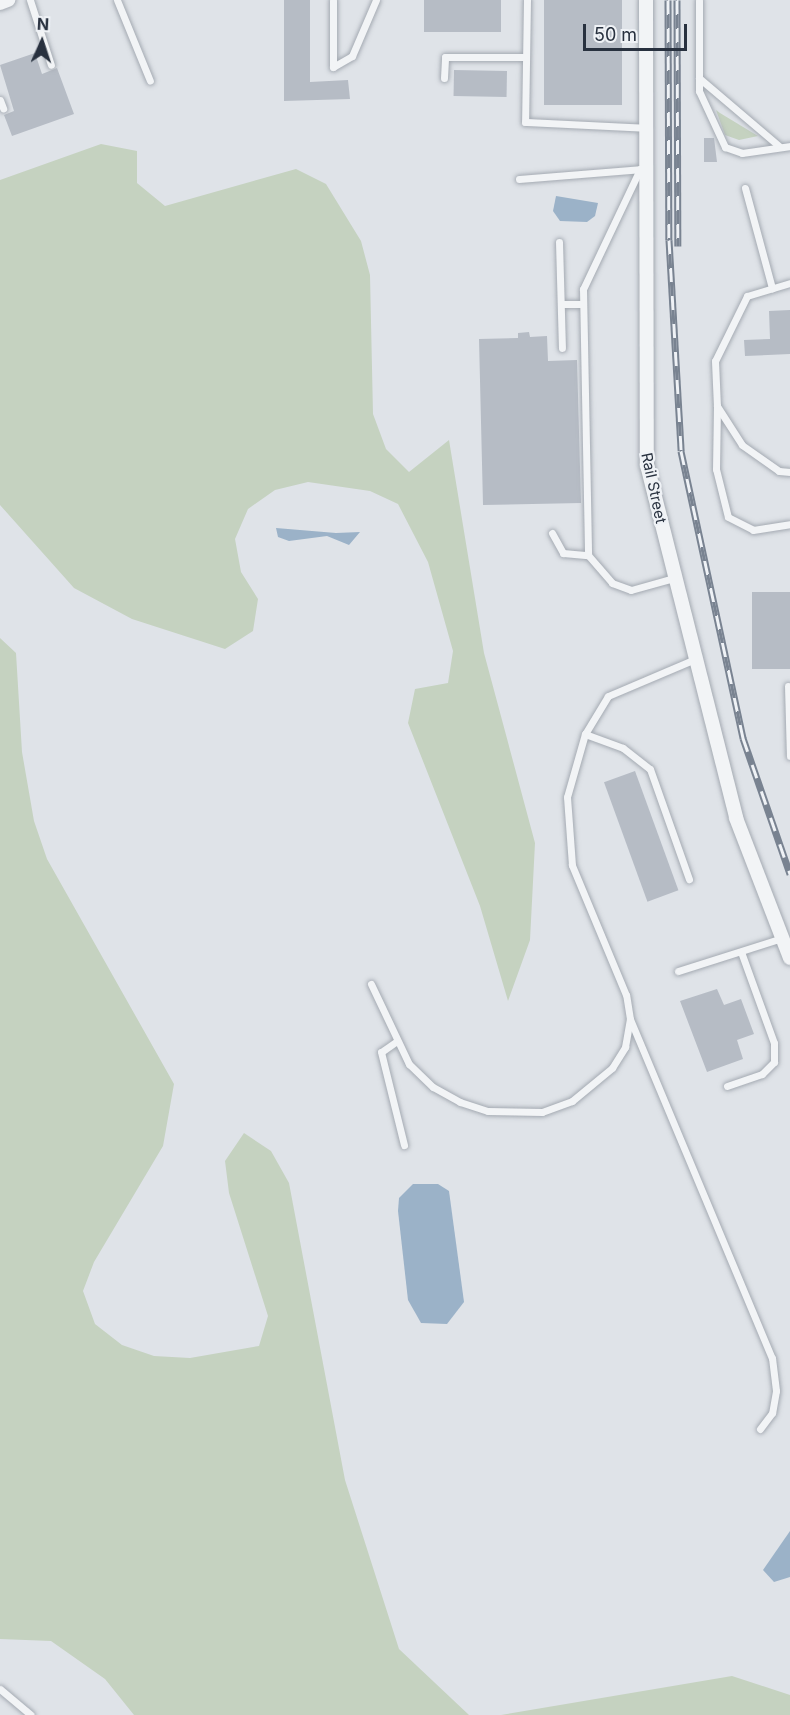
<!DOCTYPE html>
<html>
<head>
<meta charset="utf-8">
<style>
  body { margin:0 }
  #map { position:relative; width:790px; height:1715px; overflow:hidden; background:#dfe3e8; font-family:Inter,sans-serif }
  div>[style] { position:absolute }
  .green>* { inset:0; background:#c5d2c0 }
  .water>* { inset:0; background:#9bb2c8 }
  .building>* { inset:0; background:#b6bcc5; transform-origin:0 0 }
  .roads { filter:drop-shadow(0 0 2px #a4aab2) drop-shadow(0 0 2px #a4aab2) }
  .lane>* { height:7px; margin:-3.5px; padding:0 3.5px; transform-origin:3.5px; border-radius:3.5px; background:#f2f4f6 }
  .street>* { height:14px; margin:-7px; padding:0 7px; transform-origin:7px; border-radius:7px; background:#f2f4f6 }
  .rail>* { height:7px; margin-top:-3.5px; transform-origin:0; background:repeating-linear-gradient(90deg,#eff2f6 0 14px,#798391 0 28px); box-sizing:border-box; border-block:2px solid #798391 }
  span { translate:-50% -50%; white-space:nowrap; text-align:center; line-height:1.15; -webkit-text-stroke:4.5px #eff2f6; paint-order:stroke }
  .street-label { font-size:15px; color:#28313f }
  .north { position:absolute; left:12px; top:12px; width:60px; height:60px; -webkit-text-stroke:4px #eff2f6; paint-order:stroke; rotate:3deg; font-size:16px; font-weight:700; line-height:24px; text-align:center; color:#28313f }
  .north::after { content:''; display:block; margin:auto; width:21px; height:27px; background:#28313f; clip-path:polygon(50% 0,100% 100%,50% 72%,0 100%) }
  .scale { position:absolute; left:583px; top:24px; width:104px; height:27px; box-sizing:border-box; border:3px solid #28313f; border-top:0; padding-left:8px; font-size:18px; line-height:21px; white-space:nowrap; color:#28313f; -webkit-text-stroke:4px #eff2f6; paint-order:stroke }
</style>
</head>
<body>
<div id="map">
  <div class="green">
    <div style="clip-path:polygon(716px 110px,720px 113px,758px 136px,739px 140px,725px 135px)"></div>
    <div style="clip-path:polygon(101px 144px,137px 151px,137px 183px,165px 206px,296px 169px,326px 184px,361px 241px,370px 275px,373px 414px,386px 449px,409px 472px,449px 440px,484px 653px,535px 843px,530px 940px,508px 1001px,480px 906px,408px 723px,415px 689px,448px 683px,453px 651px,428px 562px,398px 504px,370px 491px,308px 482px,275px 490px,248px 509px,235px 539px,241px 572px,258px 599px,253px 631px,225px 649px,132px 619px,74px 588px,0 505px,0 180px)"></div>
    <div style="clip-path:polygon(0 638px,16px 653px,22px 752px,34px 821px,47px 859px,174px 1084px,163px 1146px,94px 1262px,83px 1291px,95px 1324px,122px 1345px,154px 1356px,190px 1358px,259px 1346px,268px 1316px,229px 1193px,225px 1161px,244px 1133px,271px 1151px,289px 1183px,345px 1480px,399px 1649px,469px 1715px,134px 1715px,105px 1679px,51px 1641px,0 1639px)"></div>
    <div style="clip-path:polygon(732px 1676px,790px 1695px,790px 1715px,501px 1715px)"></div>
  </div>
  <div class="water">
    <div style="clip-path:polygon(556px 196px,598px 203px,595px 216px,587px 222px,560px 221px,553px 211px)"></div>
    <div style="clip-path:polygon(276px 528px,336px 533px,360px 532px,349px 545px,327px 536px,289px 541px,278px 537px)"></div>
    <div style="clip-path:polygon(413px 1184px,438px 1184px,449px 1191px,464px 1302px,447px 1324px,421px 1323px,408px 1300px,398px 1211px,399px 1198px)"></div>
    <div style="clip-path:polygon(790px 1531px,790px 1577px,774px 1582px,763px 1570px)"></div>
  </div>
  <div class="building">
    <div style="clip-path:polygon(284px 0,310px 0,310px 82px,348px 80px,350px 99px,284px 101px)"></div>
    <div style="left:424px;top:0;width:77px;height:32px"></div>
    <div style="left:544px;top:0;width:78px;height:105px"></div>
    <div style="clip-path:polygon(35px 53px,42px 74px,57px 68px,74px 114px,12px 136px,4px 115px,14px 111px,0 65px)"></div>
    <div style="left:454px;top:70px;width:53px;height:26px;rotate:1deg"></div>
    <div style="clip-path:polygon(704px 138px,714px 138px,717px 162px,704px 162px)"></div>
    <div style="clip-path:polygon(790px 310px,790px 354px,745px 356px,744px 340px,770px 339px,769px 311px)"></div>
    <div style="clip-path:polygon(529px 332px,530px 337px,547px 336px,548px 361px,577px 360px,581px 503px,483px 505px,479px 339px,518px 338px,518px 333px)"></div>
    <div style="left:752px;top:592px;width:38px;height:77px"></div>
    <div style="left:635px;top:771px;width:127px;height:33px;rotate:70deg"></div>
    <div style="clip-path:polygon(717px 989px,724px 1005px,741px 999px,754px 1034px,737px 1040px,743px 1059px,707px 1072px,680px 1001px)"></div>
  </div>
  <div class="roads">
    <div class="lane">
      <div style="left:30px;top:0;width:68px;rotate:72.1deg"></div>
      <div style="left:117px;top:0;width:87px;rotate:67.8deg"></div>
      <div style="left:333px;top:0;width:67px;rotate:90deg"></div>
      <div style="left:333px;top:67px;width:22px;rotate:-30deg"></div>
      <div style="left:352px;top:56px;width:61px;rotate:-66.8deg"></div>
      <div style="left:527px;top:0;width:122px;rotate:90.9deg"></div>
      <div style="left:525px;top:122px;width:121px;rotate:2.8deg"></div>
      <div style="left:699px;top:0;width:91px;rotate:90deg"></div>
      <div style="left:699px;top:91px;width:62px;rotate:65.1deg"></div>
      <div style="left:725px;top:147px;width:18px;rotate:19deg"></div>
      <div style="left:742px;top:153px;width:49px;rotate:-8.3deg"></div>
      <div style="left:444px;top:78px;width:21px;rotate:-87deg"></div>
      <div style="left:445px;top:57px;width:81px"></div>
      <div style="left:699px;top:78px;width:106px;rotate:40.4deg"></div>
      <div style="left:0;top:100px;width:9px;rotate:69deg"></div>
      <div style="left:640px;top:169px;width:133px;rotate:115.4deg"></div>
      <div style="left:583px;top:289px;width:266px;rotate:88.9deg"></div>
      <div style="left:588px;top:555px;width:37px;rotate:49deg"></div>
      <div style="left:612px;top:583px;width:20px;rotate:20deg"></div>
      <div style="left:631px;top:590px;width:45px;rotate:-15.6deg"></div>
      <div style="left:519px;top:179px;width:124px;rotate:-4.6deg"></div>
      <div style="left:745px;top:188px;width:104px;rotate:74.9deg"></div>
      <div style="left:559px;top:242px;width:106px;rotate:88.4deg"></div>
      <div style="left:790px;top:283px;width:45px;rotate:163.2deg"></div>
      <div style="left:747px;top:296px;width:72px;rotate:116.2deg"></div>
      <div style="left:715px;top:361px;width:45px;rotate:87.5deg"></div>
      <div style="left:717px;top:406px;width:46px;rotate:57.3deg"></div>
      <div style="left:742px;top:445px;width:45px;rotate:35.1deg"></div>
      <div style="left:779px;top:471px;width:11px;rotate:5deg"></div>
      <div style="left:561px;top:304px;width:22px"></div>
      <div style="left:717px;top:406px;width:63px;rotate:90.9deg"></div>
      <div style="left:716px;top:469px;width:49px;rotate:76deg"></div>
      <div style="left:728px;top:517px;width:28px;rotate:27deg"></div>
      <div style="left:753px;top:530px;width:37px;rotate:-9deg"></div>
      <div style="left:552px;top:533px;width:23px;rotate:61deg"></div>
      <div style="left:563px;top:553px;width:25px;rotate:5deg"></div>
      <div style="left:788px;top:686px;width:70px;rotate:88.4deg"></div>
      <div style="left:585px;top:734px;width:40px;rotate:20.2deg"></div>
      <div style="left:623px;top:748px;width:34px;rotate:38deg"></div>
      <div style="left:650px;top:769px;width:117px;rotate:70.5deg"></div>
      <div style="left:678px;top:971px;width:109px;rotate:-17.6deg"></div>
      <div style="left:371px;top:984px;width:89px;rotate:64.6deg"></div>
      <div style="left:409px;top:1064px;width:33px;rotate:44deg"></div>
      <div style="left:433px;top:1087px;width:31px;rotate:29deg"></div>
      <div style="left:460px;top:1102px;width:29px;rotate:18deg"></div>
      <div style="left:488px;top:1111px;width:54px;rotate:1.1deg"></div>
      <div style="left:542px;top:1112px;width:32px;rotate:-20deg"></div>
      <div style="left:572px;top:1101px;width:52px;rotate:-39.5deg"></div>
      <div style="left:612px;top:1068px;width:25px;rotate:-58deg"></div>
      <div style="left:625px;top:1047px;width:28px;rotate:-80deg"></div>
      <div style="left:630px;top:1019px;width:24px;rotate:-99deg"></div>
      <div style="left:626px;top:995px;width:141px;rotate:-112.6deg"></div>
      <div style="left:572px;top:865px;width:68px;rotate:-94.2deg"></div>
      <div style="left:567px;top:797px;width:66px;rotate:-74.1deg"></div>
      <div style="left:585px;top:734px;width:44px;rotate:-58.8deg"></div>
      <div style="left:608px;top:696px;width:95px;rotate:-23deg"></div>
      <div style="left:630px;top:1019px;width:368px;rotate:67.3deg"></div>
      <div style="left:772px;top:1358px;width:33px;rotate:83deg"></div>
      <div style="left:776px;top:1391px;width:22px;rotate:100deg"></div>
      <div style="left:772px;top:1413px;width:20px;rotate:127deg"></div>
      <div style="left:397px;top:1041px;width:19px;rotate:145deg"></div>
      <div style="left:381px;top:1052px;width:96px;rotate:76.1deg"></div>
      <div style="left:727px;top:1086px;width:37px;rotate:-19deg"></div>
      <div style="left:762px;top:1074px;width:17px;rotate:-45deg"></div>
      <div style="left:774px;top:1062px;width:19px;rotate:-90deg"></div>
      <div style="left:774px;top:1043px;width:97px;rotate:-109.9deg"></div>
      <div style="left:0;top:1689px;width:40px;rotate:40deg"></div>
    </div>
    <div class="street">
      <div style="left:646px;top:0;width:465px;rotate:89.9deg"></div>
      <div style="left:647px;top:465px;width:364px;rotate:75.8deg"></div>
      <div style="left:736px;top:818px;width:150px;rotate:68.9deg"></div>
      <div style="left:0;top:3px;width:9px;rotate:-21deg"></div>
    </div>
  </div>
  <div class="rail">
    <div style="left:668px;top:0;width:240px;rotate:89.8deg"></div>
    <div style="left:669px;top:240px;width:211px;rotate:86.7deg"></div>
    <div style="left:681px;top:451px;width:294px;rotate:77.8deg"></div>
    <div style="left:743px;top:738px;width:144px;rotate:70.9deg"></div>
    <div style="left:677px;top:0;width:246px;rotate:89.8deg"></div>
  </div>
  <div class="street-label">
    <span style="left:654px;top:488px;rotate:78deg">Rail Street</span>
  </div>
  <div class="north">N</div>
  <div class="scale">50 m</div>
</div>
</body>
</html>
